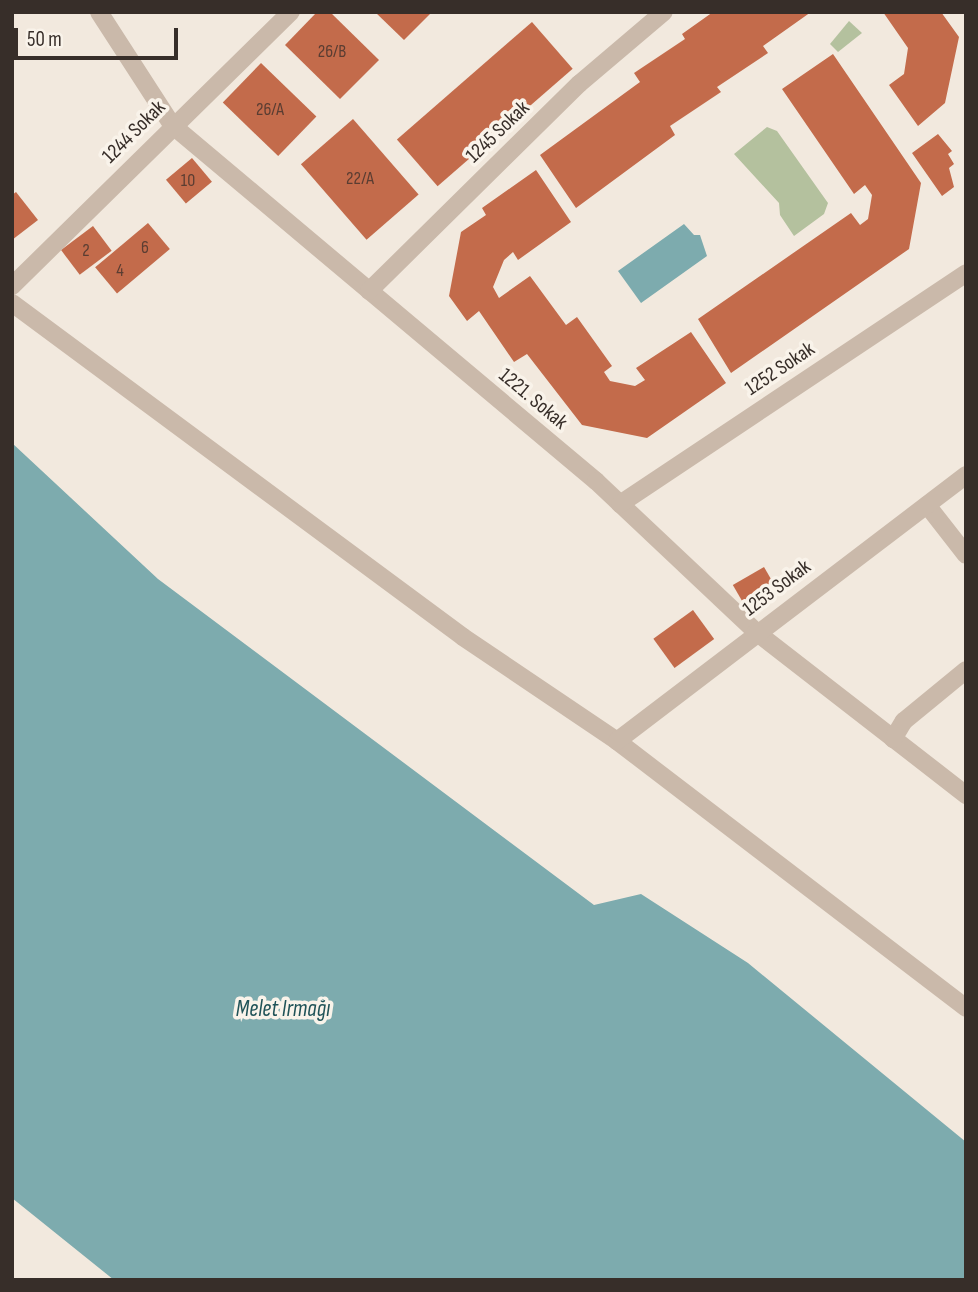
<!DOCTYPE html>
<html>
<head>
<meta charset="utf-8">
<style>
  body { margin:0 }
  #map { position:relative; width:978px; height:1292px; overflow:hidden; background:#f2e9de; font-family:"Sofia Sans Condensed",sans-serif }
  div>[style] { position:absolute }
  .green>* { inset:0; background:#b4c19e }
  .water>* { inset:0; background:#7dabae }
  .building>* { inset:0; background:#c36b4b; transform-origin:0 0 }
  .street>* { height:18px; margin:-9px; padding:0 9px; transform-origin:9px; border-radius:9px; background:#cab9aa }
  span { translate:-50% -50%; white-space:nowrap; text-align:center; line-height:1.15; -webkit-text-stroke:7px #f9f3ea; paint-order:stroke }
  .number-label { font-size:18px; color:#5a3d32 }
  .number-label span { -webkit-text-stroke-width:0 }
  .street-label { font-size:21px; color:#372e29 }
  .water-label { font-size:23px; color:#205358; font-style:italic }
  .frame { position:absolute; inset:0; border:14px solid #372e29; pointer-events:none }
  .scale { position:absolute; left:14px; top:28px; width:164px; height:32px; box-sizing:border-box; border:4px solid #372e29; border-top:0; padding-left:9px; font-size:21px; line-height:24px; white-space:nowrap; color:#372e29; -webkit-text-stroke:5px #f9f3ea; paint-order:stroke }
</style>
</head>
<body>
<div id="map">
  <div class="green">
    <div style="clip-path:polygon(849px 21px,862px 33px,838px 52px,830px 44px)"></div>
    <div style="clip-path:polygon(767px 127px,777px 131px,828px 203px,824px 214px,794px 236px,780px 215px,779px 203px,734px 154px)"></div>
  </div>
  <div class="water">
    <div style="clip-path:polygon(684px 224px,694px 235px,700px 235px,707px 256px,641px 303px,618px 271px)"></div>
    <div style="clip-path:polygon(12px 443px,158px 579px,594px 905px,641px 894px,748px 963px,966px 1142px,966px 1280px,114px 1280px,12px 1198px)"></div>
  </div>
  <div class="building">
    <div style="clip-path:polygon(317px 12px,330px 12px,379px 60px,340px 99px,285px 45px)"></div>
    <div style="clip-path:polygon(375px 12px,432px 12px,404px 40px)"></div>
    <div style="clip-path:polygon(713px 12px,811px 12px,763px 46px,768px 53px,717px 87px,721px 92px,670px 126px,675px 135px,576px 208px,540px 155px,640px 82px,634px 73px,685px 39px,682px 34px)"></div>
    <div style="clip-path:polygon(883px 12px,941px 12px,959px 37px,945px 103px,918px 126px,889px 85px,904px 74px,908px 48px)"></div>
    <div style="left:532px;top:22px;width:62px;height:179px;rotate:49deg"></div>
    <div style="clip-path:polygon(833px 54px,921px 183px,909px 249px,731px 373px,698px 319px,851px 213px,860px 225px,868px 219px,872px 195px,865px 185px,854px 194px,782px 89px)"></div>
    <div style="left:261px;top:63px;width:77px;height:55px;rotate:44deg"></div>
    <div style="left:353px;top:119px;width:100px;height:69px;rotate:49deg"></div>
    <div style="clip-path:polygon(938px 134px,952px 151px,948px 154px,954px 164px,949px 168px,954px 187px,942px 196px,912px 153px)"></div>
    <div style="left:192px;top:158px;width:31px;height:34px;rotate:50deg"></div>
    <div style="clip-path:polygon(536px 170px,571px 222px,518px 260px,513px 252px,504px 260px,493px 287px,499px 298px,530px 276px,566px 325px,577px 317px,612px 366px,604px 372px,610px 381px,635px 386px,645px 380px,636px 368px,691px 332px,726px 383px,647px 438px,582px 425px,527px 354px,514px 362px,479px 311px,467px 321px,449px 296px,461px 232px,486px 215px,482px 208px)"></div>
    <div style="clip-path:polygon(16px 192px,38px 220px,12px 240px,12px 195px)"></div>
    <div style="left:148px;top:223px;width:34px;height:69px;rotate:50deg"></div>
    <div style="left:93px;top:226px;width:31px;height:40px;rotate:53deg"></div>
    <div style="left:764px;top:567px;width:20px;height:36px;rotate:60deg"></div>
    <div style="left:693px;top:610px;width:36px;height:49px;rotate:54deg"></div>
  </div>
  <div class="street">
    <div style="left:99px;top:12px;width:135px;rotate:57.1deg"></div>
    <div style="left:172px;top:125px;width:554px;rotate:40.02deg"></div>
    <div style="left:596px;top:481px;width:220px;rotate:43.3deg"></div>
    <div style="left:756px;top:632px;width:266px;rotate:37.8deg"></div>
    <div style="left:12px;top:286px;width:391px;rotate:-44.5deg"></div>
    <div style="left:369px;top:291px;width:295px;rotate:-44.6deg"></div>
    <div style="left:579px;top:84px;width:111px;rotate:-40.3deg"></div>
    <div style="left:12px;top:303px;width:561px;rotate:36.52deg"></div>
    <div style="left:463px;top:637px;width:186px;rotate:34deg"></div>
    <div style="left:617px;top:741px;width:439px;rotate:37.4deg"></div>
    <div style="left:620px;top:504px;width:416px;rotate:-33.7deg"></div>
    <div style="left:927px;top:505px;width:63px;rotate:52deg"></div>
    <div style="left:893px;top:739px;width:21px;rotate:-59deg"></div>
    <div style="left:904px;top:721px;width:80px;rotate:-39.4deg"></div>
    <div style="left:617px;top:741px;width:439px;rotate:-37.3deg"></div>
  </div>
  <div class="number-label">
    <span style="left:332px;top:52px">26/B</span>
    <span style="left:270px;top:110px">26/A</span>
    <span style="left:360px;top:179px">22/A</span>
    <span style="left:188px;top:181px">10</span>
    <span style="left:145px;top:248px">6</span>
    <span style="left:86px;top:251px">2</span>
    <span style="left:120px;top:271px">4</span>
  </div>
  <div class="street-label">
    <span style="left:134px;top:132px;rotate:-45deg">1244 Sokak</span>
    <span style="left:498px;top:132px;rotate:-44deg">1245 Sokak</span>
    <span style="left:780px;top:369px;rotate:-34deg">1252 Sokak</span>
    <span style="left:533px;top:399px;rotate:40deg">1221. Sokak</span>
    <span style="left:777px;top:588px;rotate:-37deg">1253 Sokak</span>
  </div>
  <div class="water-label">
    <span style="left:283px;top:1009px">Melet Irmağı</span>
  </div>
  <div class="frame"></div>
  <div class="scale">50 m</div>
</div>
</body>
</html>
